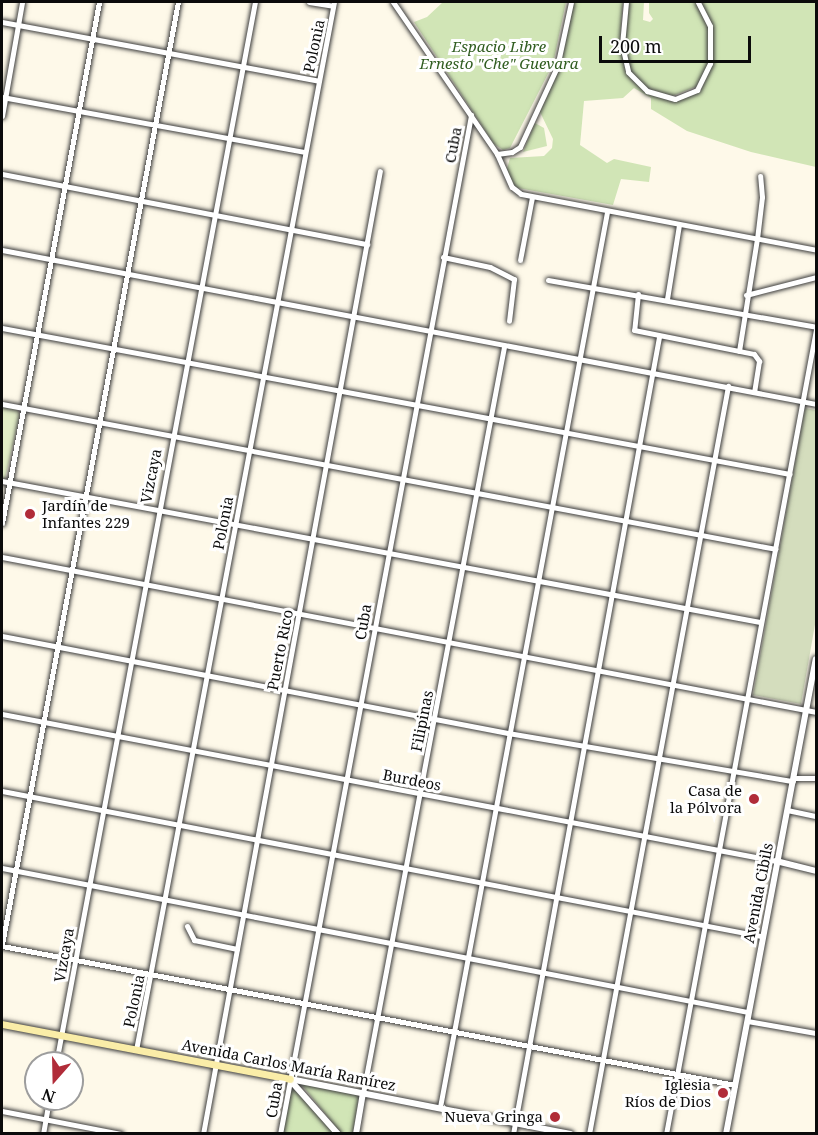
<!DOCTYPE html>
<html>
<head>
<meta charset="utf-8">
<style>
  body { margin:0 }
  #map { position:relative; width:818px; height:1135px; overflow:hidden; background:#fef9e9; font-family:"Noto Serif",serif }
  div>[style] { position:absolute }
  .green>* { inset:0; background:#d1e5b6 }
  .cemetery>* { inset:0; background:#d4ddbd }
  .pitch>* { inset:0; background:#e2edc7 }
  .roads { filter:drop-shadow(0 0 2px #3e3e3e) drop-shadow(0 0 2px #3e3e3e) }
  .minor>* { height:5px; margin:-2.5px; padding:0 2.5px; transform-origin:2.5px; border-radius:2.5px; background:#fff }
  .tertiary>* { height:6px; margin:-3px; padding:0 3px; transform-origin:3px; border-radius:3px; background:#fff }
  .secondary>* { height:7px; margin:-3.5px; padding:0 3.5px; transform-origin:3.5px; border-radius:3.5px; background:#faeda8 }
  .dots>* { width:16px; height:16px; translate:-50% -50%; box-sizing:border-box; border:3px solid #fff; border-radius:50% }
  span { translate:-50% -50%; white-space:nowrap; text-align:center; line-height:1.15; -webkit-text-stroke:6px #fff; paint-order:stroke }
  .street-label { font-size:15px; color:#0b0b0b }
  .park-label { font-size:15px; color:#305d20; font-style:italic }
  .poi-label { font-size:15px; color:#0b0b0b }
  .left { translate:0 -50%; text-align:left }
  .right { translate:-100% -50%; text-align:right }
  .frame { position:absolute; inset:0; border:3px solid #0b0b0b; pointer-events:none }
  .north { position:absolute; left:24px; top:1051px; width:60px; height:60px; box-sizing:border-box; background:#fff; border:2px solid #9d9d9d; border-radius:50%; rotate:200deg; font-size:16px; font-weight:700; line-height:24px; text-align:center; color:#0b0b0b }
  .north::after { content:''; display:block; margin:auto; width:21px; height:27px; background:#b12c39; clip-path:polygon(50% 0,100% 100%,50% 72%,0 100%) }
  .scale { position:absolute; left:599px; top:36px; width:152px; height:27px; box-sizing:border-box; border:3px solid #0b0b0b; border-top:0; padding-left:8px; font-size:18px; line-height:21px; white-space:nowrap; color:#0b0b0b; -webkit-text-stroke:4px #fff; paint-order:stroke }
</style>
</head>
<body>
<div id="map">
  <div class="green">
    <div style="clip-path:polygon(443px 2px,566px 2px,553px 64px,510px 148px,503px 150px,494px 144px,414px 22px,427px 17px)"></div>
    <div style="clip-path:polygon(574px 2px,623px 2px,620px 38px,626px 74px,646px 92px,677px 100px,701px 90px,711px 67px,713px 35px,701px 2px,816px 2px,816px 167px,751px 152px,687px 131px,651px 109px,651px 98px,634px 88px,623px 98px,584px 101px,580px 145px,607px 163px,614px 159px,651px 167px,649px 182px,621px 179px,613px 205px,512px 187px,507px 169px,510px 158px,544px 156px,552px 148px,553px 139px,540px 112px,561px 65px)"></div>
    <div style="clip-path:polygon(628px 2px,644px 2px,643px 20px,650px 22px,653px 19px,649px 13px,649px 2px,697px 2px,709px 31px,709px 64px,698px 86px,672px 96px,646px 88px,629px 70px,623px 47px)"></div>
    <div style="clip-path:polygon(535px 123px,544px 128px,547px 146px,523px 152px)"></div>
    <div style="clip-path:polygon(301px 1084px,359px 1095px,353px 1133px,341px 1133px)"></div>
    <div style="clip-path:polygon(292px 1088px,295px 1090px,334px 1133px,282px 1134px)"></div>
  </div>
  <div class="cemetery">
    <div style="clip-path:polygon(805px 408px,816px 410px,816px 619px,801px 704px,753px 695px)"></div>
  </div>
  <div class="pitch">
    <div style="clip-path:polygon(2px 406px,16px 409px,20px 414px,5px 479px,2px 478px)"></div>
  </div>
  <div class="roads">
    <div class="minor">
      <div style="left:309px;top:2px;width:24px;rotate:9deg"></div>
      <div style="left:393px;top:2px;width:184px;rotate:55.6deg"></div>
      <div style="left:497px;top:154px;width:15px;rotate:-8deg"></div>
      <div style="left:512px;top:152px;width:9px;rotate:-32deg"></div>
      <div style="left:520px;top:147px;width:88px;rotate:-65.2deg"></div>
      <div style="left:557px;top:67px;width:66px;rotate:-77.8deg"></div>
      <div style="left:626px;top:2px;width:43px;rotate:95.3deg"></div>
      <div style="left:622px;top:45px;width:28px;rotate:77deg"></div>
      <div style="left:628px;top:72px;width:27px;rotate:45deg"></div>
      <div style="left:647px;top:91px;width:29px;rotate:16deg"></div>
      <div style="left:675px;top:99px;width:24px;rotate:-22deg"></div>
      <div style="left:697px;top:90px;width:30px;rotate:-64deg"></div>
      <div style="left:710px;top:63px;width:37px;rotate:-90deg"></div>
      <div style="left:710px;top:26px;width:27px;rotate:-117deg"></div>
      <div style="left:2px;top:22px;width:322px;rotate:10.5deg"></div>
      <div style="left:2px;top:97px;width:307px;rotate:10.3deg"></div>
      <div style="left:2px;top:116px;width:116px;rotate:-80deg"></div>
      <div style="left:497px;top:154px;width:36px;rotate:66deg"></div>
      <div style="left:512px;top:187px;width:11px;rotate:38deg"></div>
      <div style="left:521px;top:194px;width:300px;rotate:10.7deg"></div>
      <div style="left:2px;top:174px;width:372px;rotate:10.9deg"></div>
      <div style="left:2px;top:250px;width:828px;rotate:10.71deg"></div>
      <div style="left:443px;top:257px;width:48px;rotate:12deg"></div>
      <div style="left:490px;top:267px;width:27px;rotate:27deg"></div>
      <div style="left:514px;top:279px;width:42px;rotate:96.8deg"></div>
      <div style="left:520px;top:260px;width:64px;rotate:-79.2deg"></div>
      <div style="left:548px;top:280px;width:272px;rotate:9.9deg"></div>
      <div style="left:638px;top:294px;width:36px;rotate:96deg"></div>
      <div style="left:634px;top:330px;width:122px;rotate:11.3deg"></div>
      <div style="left:754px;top:354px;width:9px;rotate:54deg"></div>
      <div style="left:759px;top:361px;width:30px;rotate:99deg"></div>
      <div style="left:746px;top:295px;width:72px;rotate:-14.4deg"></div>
      <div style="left:667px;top:299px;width:75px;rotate:-80.8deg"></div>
      <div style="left:2px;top:328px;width:801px;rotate:10.5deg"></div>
      <div style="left:739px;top:351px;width:113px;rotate:-80.9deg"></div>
      <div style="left:757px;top:239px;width:42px;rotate:-83.2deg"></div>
      <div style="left:762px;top:197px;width:21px;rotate:-95deg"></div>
      <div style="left:2px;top:404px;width:787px;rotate:10.61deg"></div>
      <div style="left:2px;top:481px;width:771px;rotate:10.54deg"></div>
      <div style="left:2px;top:523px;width:530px;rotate:-79.45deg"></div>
      <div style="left:2px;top:557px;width:829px;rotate:10.78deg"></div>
      <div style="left:2px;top:636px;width:515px;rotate:10.85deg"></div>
      <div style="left:508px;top:733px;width:289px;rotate:9.6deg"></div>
      <div style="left:2px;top:714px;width:788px;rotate:10.75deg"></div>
      <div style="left:794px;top:778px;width:22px"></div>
      <div style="left:2px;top:791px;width:773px;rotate:10.82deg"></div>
      <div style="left:787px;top:810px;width:30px;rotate:12deg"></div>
      <div style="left:2px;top:868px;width:760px;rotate:10.93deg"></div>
      <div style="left:187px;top:926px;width:16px;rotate:63deg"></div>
      <div style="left:194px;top:940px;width:44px;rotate:11.8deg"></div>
      <div style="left:2px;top:944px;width:958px;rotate:-79.42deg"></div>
      <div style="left:2px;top:946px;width:746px;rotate:10.74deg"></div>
      <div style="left:747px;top:1021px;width:70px;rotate:9.9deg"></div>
      <div style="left:136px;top:1050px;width:1067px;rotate:-79.3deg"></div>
      <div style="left:56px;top:1063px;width:1080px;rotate:-79.38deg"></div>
      <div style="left:363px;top:1093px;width:759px;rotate:-79.3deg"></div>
      <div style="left:440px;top:1107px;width:910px;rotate:-79.43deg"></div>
      <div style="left:2px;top:1111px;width:121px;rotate:10.9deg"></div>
      <div style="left:43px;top:1134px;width:36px;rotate:-80deg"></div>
      <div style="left:203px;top:1134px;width:979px;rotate:-79.59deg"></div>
      <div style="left:280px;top:1134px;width:1037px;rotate:-79.38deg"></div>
      <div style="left:513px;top:1134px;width:810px;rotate:-79.62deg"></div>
      <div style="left:589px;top:1134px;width:761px;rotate:-79.47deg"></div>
      <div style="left:666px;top:1134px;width:819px;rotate:-79.44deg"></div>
    </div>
    <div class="tertiary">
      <div style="left:776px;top:861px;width:41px;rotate:14deg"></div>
      <div style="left:290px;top:1079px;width:286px;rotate:11.1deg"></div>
      <div style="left:290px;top:1080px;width:72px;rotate:48.4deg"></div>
      <div style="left:356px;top:1134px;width:42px;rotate:-80.3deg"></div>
      <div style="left:726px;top:1134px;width:483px;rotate:-79.3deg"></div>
    </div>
    <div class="secondary">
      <div style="left:2px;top:1024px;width:293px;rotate:10.8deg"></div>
    </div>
  </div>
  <div class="dots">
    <div style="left:30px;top:514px;background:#b12c39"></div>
    <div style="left:754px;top:799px;background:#b12c39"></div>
    <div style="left:723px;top:1093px;background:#b12c39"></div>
    <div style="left:555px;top:1117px;background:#b12c39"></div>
  </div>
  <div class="street-label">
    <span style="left:314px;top:46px;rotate:-78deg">Polonia</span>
    <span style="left:453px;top:145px;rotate:-79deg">Cuba</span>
    <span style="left:151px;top:476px;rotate:-79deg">Vizcaya</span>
    <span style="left:223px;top:523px;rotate:-79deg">Polonia</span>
    <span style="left:363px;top:622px;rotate:-80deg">Cuba</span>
    <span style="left:280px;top:650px;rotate:-79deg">Puerto Rico</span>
    <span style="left:422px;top:721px;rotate:-79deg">Filipinas</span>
    <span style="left:412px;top:780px;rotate:11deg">Burdeos</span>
    <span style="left:758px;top:893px;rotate:-79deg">Avenida Cibils</span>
    <span style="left:64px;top:955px;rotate:-80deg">Vizcaya</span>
    <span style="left:134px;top:1001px;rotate:-78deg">Polonia</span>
    <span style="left:289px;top:1065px;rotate:11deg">Avenida Carlos María Ramírez</span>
    <span style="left:274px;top:1100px;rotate:-80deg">Cuba</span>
  </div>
  <div class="park-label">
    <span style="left:499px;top:55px">Espacio Libre<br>Ernesto "Che" Guevara</span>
  </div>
  <div class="poi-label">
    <span class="left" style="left:42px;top:514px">Jardín de<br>Infantes 229</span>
    <span class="right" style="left:742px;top:799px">Casa de<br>la Pólvora</span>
    <span class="right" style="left:711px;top:1093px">Iglesia<br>Ríos de Dios</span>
    <span class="right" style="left:543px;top:1117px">Nueva Gringa</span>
  </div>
  <div class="frame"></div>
  <div class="north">N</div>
  <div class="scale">200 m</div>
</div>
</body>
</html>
